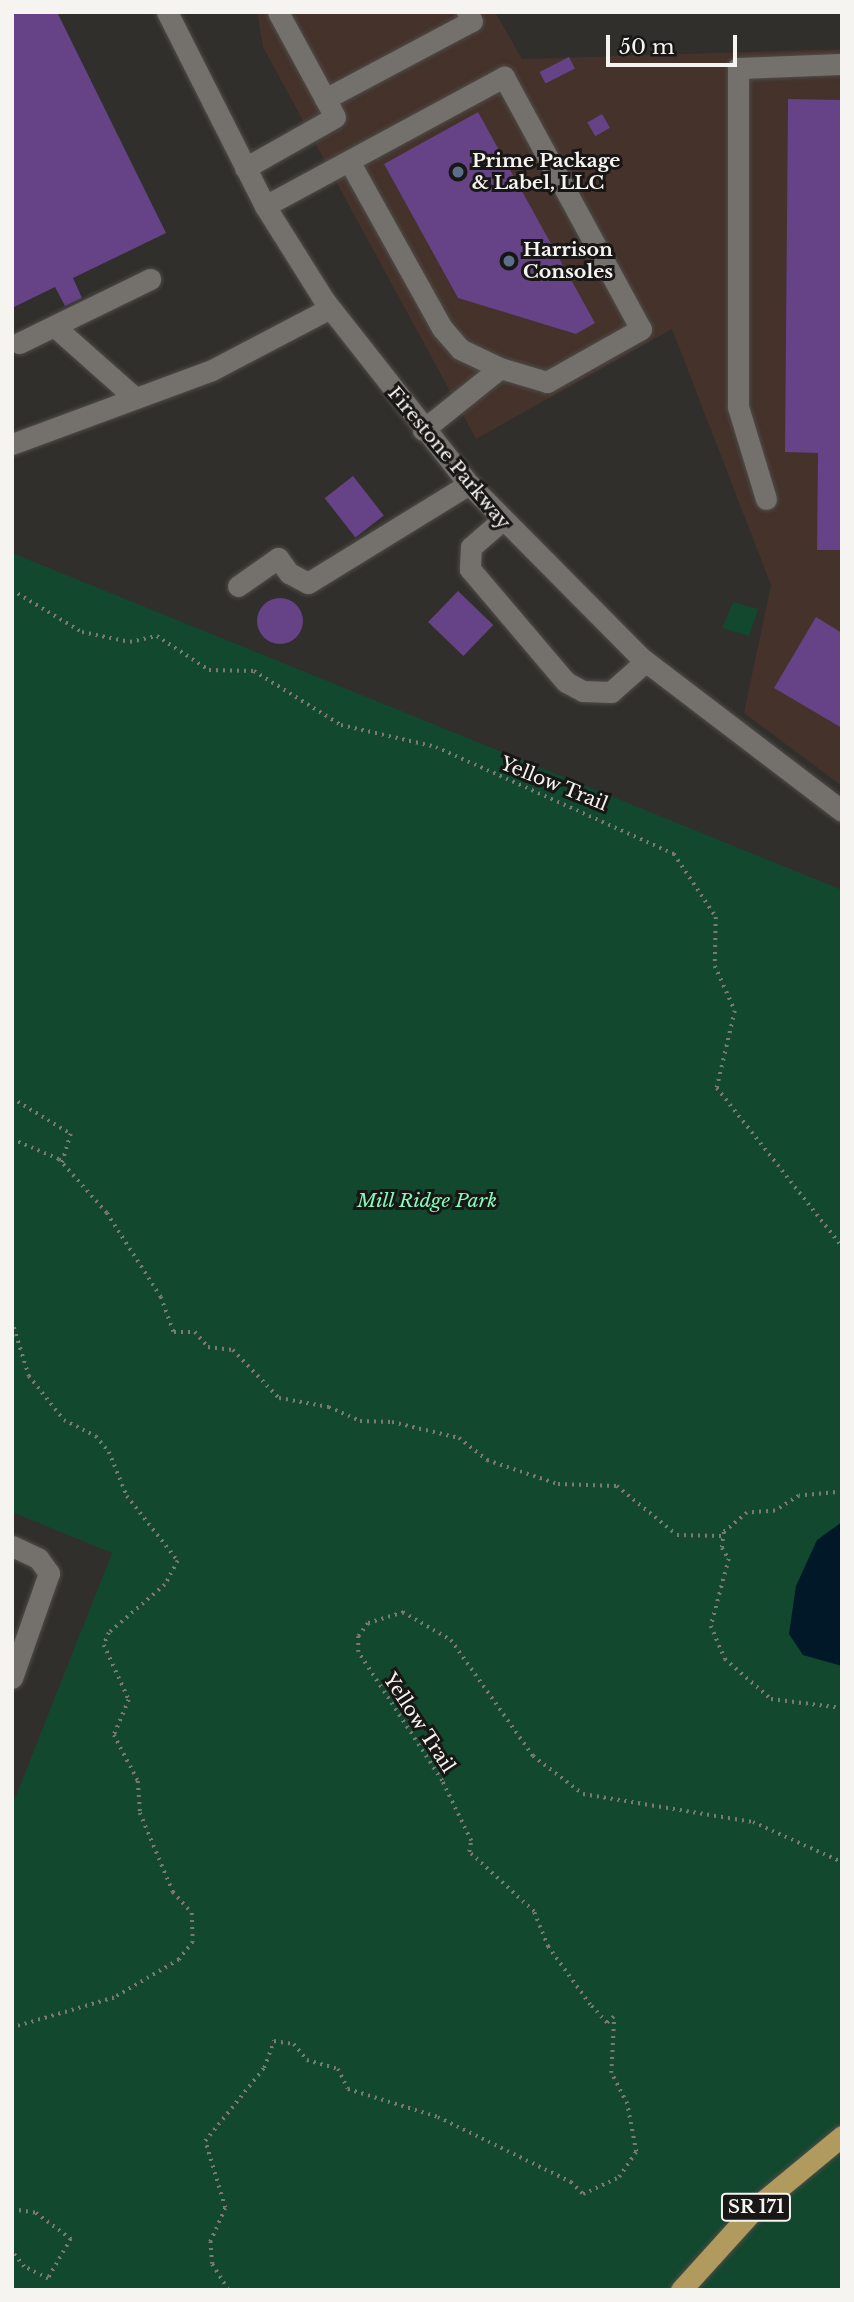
<!DOCTYPE html>
<html>
<head>
<meta charset="utf-8">
<style>
  body { margin:0 }
  #map { position:relative; width:854px; height:2302px; overflow:hidden; background:#312f2b; font-family:"Libre Baskerville",serif }
  div>[style] { position:absolute }
  .commercial>* { inset:0; background:#44322b }
  .green>* { inset:0; background:#12482e }
  .water>* { inset:0; background:#001827 }
  .building>* { inset:0; background:#664287; transform-origin:0 0 }
  .round { border-radius:50% }
  .path>* { height:3.5px; margin-top:-1.75px; transform-origin:0; background:repeating-linear-gradient(90deg,#7b7975 0 2px,transparent 0 7px) }
  .roads { filter:drop-shadow(0 0 2px #4e4c48) drop-shadow(0 0 2px #4e4c48) }
  .minor>* { height:21px; margin:-10.5px; padding:0 10.5px; transform-origin:10.5px; border-radius:10.5px; background:#74716d }
  .major>* { height:21px; margin:-10.5px; padding:0 10.5px; transform-origin:10.5px; border-radius:10.5px; background:#b09a5d }
  .dots>* { width:19px; height:19px; translate:-50% -50%; box-sizing:border-box; border:4px solid #181715; border-radius:50% }
  span { translate:-50% -50%; white-space:nowrap; text-align:center; line-height:1.15; -webkit-text-stroke:6px #181715; paint-order:stroke }
  .shield-label span { padding:2px 5px; background:#181715; border:2px solid; border-radius:5px; -webkit-text-stroke-width:0 }
  .shield-label { font-size:18px; color:#f6f4f1; font-weight:700 }
  .poi-label { font-size:19px; color:#f6f4f1; font-weight:700 }
  .left { translate:0 -50%; text-align:left }
  .street-label { font-size:19px; color:#f6f4f1 }
  .park-label { font-size:19px; color:#82fcba; font-style:italic }
  .frame { position:absolute; inset:0; border:14px solid #f6f4f1; pointer-events:none }
  .scale { position:absolute; left:606px; top:35px; width:131px; height:32px; box-sizing:border-box; border:4px solid #f6f4f1; border-top:0; padding-left:9px; font-size:21px; line-height:24px; white-space:nowrap; color:#f6f4f1; -webkit-text-stroke:5px #181715; paint-order:stroke }
</style>
</head>
<body>
<div id="map">
  <div class="commercial">
    <div style="clip-path:polygon(257px 12px,495px 12px,522px 59px,842px 49px,842px 786px,744px 713px,771px 585px,672px 329px,476px 439px,263px 47px)"></div>
  </div>
  <div class="green">
    <div style="clip-path:polygon(12px 553px,842px 890px,842px 2290px,12px 2290px,12px 1806px,112px 1553px,12px 1512px)"></div>
    <div style="clip-path:polygon(733px 602px,758px 609px,749px 636px,722px 628px)"></div>
  </div>
  <div class="water">
    <div style="clip-path:polygon(842px 1522px,842px 1666px,803px 1655px,789px 1634px,796px 1586px,817px 1540px)"></div>
  </div>
  <div class="building">
    <div style="clip-path:polygon(12px 12px,57px 12px,166px 233px,73px 278px,82px 298px,65px 306px,55px 287px,12px 308px)"></div>
    <div style="left:569px;top:57px;width:13px;height:33px;rotate:63deg"></div>
    <div style="clip-path:polygon(788px 99px,842px 100px,842px 550px,817px 550px,818px 453px,785px 452px)"></div>
    <div style="clip-path:polygon(478px 112px,595px 323px,576px 334px,458px 298px,384px 164px)"></div>
    <div style="left:602px;top:114px;width:16px;height:17px;rotate:60deg"></div>
    <div style="left:353px;top:476px;width:50px;height:36px;rotate:52deg"></div>
    <div style="left:458px;top:591px;width:49px;height:43px;rotate:44deg"></div>
    <div class="round" style="left:257px;top:598px;width:46px;height:46px"></div>
    <div style="clip-path:polygon(816px 617px,842px 633px,842px 728px,774px 688px)"></div>
  </div>
  <div class="path">
    <div style="left:12px;top:590px;width:82px;rotate:31deg"></div>
    <div style="left:82px;top:632px;width:49px;rotate:11.8deg"></div>
    <div style="left:130px;top:642px;width:28px;rotate:-13deg"></div>
    <div style="left:157px;top:636px;width:62px;rotate:33.2deg"></div>
    <div style="left:209px;top:670px;width:45px;rotate:1.3deg"></div>
    <div style="left:254px;top:671px;width:102px;rotate:31.8deg"></div>
    <div style="left:341px;top:725px;width:98px;rotate:13deg"></div>
    <div style="left:436px;top:747px;width:261px;rotate:24.2deg"></div>
    <div style="left:674px;top:854px;width:76px;rotate:56.3deg"></div>
    <div style="left:716px;top:917px;width:49px;rotate:91.2deg"></div>
    <div style="left:715px;top:966px;width:49px;rotate:66deg"></div>
    <div style="left:735px;top:1011px;width:79px;rotate:103.2deg"></div>
    <div style="left:717px;top:1088px;width:201px;rotate:51.7deg"></div>
    <div style="left:12px;top:1098px;width:69px;rotate:31.4deg"></div>
    <div style="left:71px;top:1134px;width:30px;rotate:107deg"></div>
    <div style="left:12px;top:1139px;width:51px;rotate:23.1deg"></div>
    <div style="left:59px;top:1159px;width:72px;rotate:48.4deg"></div>
    <div style="left:107px;top:1213px;width:100px;rotate:57.3deg"></div>
    <div style="left:161px;top:1297px;width:37px;rotate:70deg"></div>
    <div style="left:174px;top:1332px;width:21px"></div>
    <div style="left:195px;top:1332px;width:20px;rotate:49deg"></div>
    <div style="left:208px;top:1347px;width:25px;rotate:7deg"></div>
    <div style="left:233px;top:1350px;width:66px;rotate:46.2deg"></div>
    <div style="left:279px;top:1398px;width:51px;rotate:10.2deg"></div>
    <div style="left:329px;top:1407px;width:34px;rotate:24deg"></div>
    <div style="left:360px;top:1421px;width:32px;rotate:2deg"></div>
    <div style="left:392px;top:1422px;width:69px;rotate:13.4deg"></div>
    <div style="left:459px;top:1438px;width:36px;rotate:38deg"></div>
    <div style="left:487px;top:1460px;width:75px;rotate:18.7deg"></div>
    <div style="left:558px;top:1484px;width:59px;rotate:1.9deg"></div>
    <div style="left:617px;top:1486px;width:77px;rotate:39.2deg"></div>
    <div style="left:677px;top:1535px;width:45px;rotate:1.3deg"></div>
    <div style="left:12px;top:1321px;width:58px;rotate:72.8deg"></div>
    <div style="left:29px;top:1376px;width:56px;rotate:51.5deg"></div>
    <div style="left:64px;top:1420px;width:36px;rotate:27deg"></div>
    <div style="left:96px;top:1436px;width:21px;rotate:51deg"></div>
    <div style="left:109px;top:1452px;width:48px;rotate:67.8deg"></div>
    <div style="left:127px;top:1496px;width:83px;rotate:51.9deg"></div>
    <div style="left:178px;top:1561px;width:27px;rotate:118deg"></div>
    <div style="left:165px;top:1585px;width:74px;rotate:139.4deg"></div>
    <div style="left:109px;top:1633px;width:13px;rotate:113deg"></div>
    <div style="left:104px;top:1645px;width:60px;rotate:65.6deg"></div>
    <div style="left:129px;top:1700px;width:38px;rotate:113deg"></div>
    <div style="left:114px;top:1735px;width:52px;rotate:62.4deg"></div>
    <div style="left:138px;top:1781px;width:32px;rotate:86deg"></div>
    <div style="left:140px;top:1813px;width:86px;rotate:67.3deg"></div>
    <div style="left:173px;top:1892px;width:28px;rotate:48deg"></div>
    <div style="left:192px;top:1913px;width:29px;rotate:88deg"></div>
    <div style="left:193px;top:1942px;width:23px;rotate:128deg"></div>
    <div style="left:179px;top:1960px;width:75px;rotate:149.7deg"></div>
    <div style="left:114px;top:1998px;width:106px;rotate:163.6deg"></div>
    <div style="left:842px;top:1492px;width:43px;rotate:174.7deg"></div>
    <div style="left:799px;top:1496px;width:28px;rotate:148deg"></div>
    <div style="left:775px;top:1511px;width:28px;rotate:176deg"></div>
    <div style="left:747px;top:1513px;width:30px;rotate:140deg"></div>
    <div style="left:724px;top:1532px;width:16px;rotate:97deg"></div>
    <div style="left:722px;top:1548px;width:13px;rotate:58deg"></div>
    <div style="left:729px;top:1559px;width:69px;rotate:105deg"></div>
    <div style="left:711px;top:1626px;width:36px;rotate:67deg"></div>
    <div style="left:725px;top:1659px;width:61px;rotate:41deg"></div>
    <div style="left:771px;top:1699px;width:72px;rotate:7.2deg"></div>
    <div style="left:12px;top:2209px;width:24px;rotate:9deg"></div>
    <div style="left:36px;top:2213px;width:44px;rotate:36.6deg"></div>
    <div style="left:71px;top:2239px;width:46px;rotate:119.9deg"></div>
    <div style="left:48px;top:2279px;width:27px;rotate:-153deg"></div>
    <div style="left:24px;top:2267px;width:19px;rotate:-129deg"></div>
    <div style="left:228px;top:2290px;width:31px;rotate:-122deg"></div>
    <div style="left:212px;top:2264px;width:22px;rotate:-95deg"></div>
    <div style="left:210px;top:2242px;width:37px;rotate:-66deg"></div>
    <div style="left:225px;top:2208px;width:70px;rotate:-106.6deg"></div>
    <div style="left:205px;top:2141px;width:94px;rotate:-51.1deg"></div>
    <div style="left:264px;top:2068px;width:29px;rotate:-70deg"></div>
    <div style="left:274px;top:2041px;width:20px;rotate:9deg"></div>
    <div style="left:294px;top:2044px;width:21px;rotate:51deg"></div>
    <div style="left:307px;top:2060px;width:32px;rotate:16deg"></div>
    <div style="left:338px;top:2069px;width:22px;rotate:63deg"></div>
    <div style="left:348px;top:2089px;width:94px;rotate:17.3deg"></div>
    <div style="left:438px;top:2117px;width:148px;rotate:26deg"></div>
    <div style="left:571px;top:2182px;width:17px;rotate:45deg"></div>
    <div style="left:583px;top:2194px;width:40px;rotate:-25deg"></div>
    <div style="left:619px;top:2177px;width:30px;rotate:-56deg"></div>
    <div style="left:636px;top:2152px;width:49px;rotate:-100.6deg"></div>
    <div style="left:627px;top:2104px;width:35px;rotate:-117deg"></div>
    <div style="left:611px;top:2073px;width:56px;rotate:-86.9deg"></div>
    <div style="left:614px;top:2017px;width:9px;rotate:139deg"></div>
    <div style="left:607px;top:2023px;width:25px;rotate:-133deg"></div>
    <div style="left:590px;top:2005px;width:72px;rotate:-125.9deg"></div>
    <div style="left:548px;top:1947px;width:38px;rotate:-112deg"></div>
    <div style="left:534px;top:1912px;width:88px;rotate:-137.3deg"></div>
    <div style="left:469px;top:1852px;width:11px;rotate:-80deg"></div>
    <div style="left:471px;top:1841px;width:67px;rotate:-115.8deg"></div>
    <div style="left:442px;top:1781px;width:154px;rotate:-123.1deg"></div>
    <div style="left:358px;top:1652px;width:16px;rotate:-90deg"></div>
    <div style="left:358px;top:1636px;width:16px;rotate:-52deg"></div>
    <div style="left:368px;top:1623px;width:37px;rotate:-17deg"></div>
    <div style="left:403px;top:1612px;width:56px;rotate:30.3deg"></div>
    <div style="left:451px;top:1640px;width:142px;rotate:54.7deg"></div>
    <div style="left:533px;top:1756px;width:63px;rotate:37.2deg"></div>
    <div style="left:583px;top:1794px;width:172px;rotate:9.4deg"></div>
    <div style="left:753px;top:1822px;width:98px;rotate:24.2deg"></div>
  </div>
  <div class="roads">
    <div class="minor">
      <div style="left:167px;top:12px;width:217px;rotate:63.2deg"></div>
      <div style="left:265px;top:206px;width:111px;rotate:57.9deg"></div>
      <div style="left:324px;top:300px;width:234px;rotate:51.8deg"></div>
      <div style="left:469px;top:484px;width:243px;rotate:45.3deg"></div>
      <div style="left:640px;top:657px;width:254px;rotate:37.3deg"></div>
      <div style="left:325px;top:99px;width:166px;rotate:-28deg"></div>
      <div style="left:472px;top:21px;width:10px;rotate:-119deg"></div>
      <div style="left:349px;top:161px;width:191px;rotate:60.9deg"></div>
      <div style="left:442px;top:328px;width:28px;rotate:49deg"></div>
      <div style="left:460px;top:349px;width:44px;rotate:25.4deg"></div>
      <div style="left:245px;top:168px;width:103px;rotate:-29.5deg"></div>
      <div style="left:335px;top:117px;width:119px;rotate:-118.5deg"></div>
      <div style="left:265px;top:206px;width:272px;rotate:-28.4deg"></div>
      <div style="left:504px;top:77px;width:287px;rotate:61.5deg"></div>
      <div style="left:641px;top:329px;width:108px;rotate:150.6deg"></div>
      <div style="left:547px;top:382px;width:49px;rotate:-163.4deg"></div>
      <div style="left:500px;top:368px;width:99px;rotate:141.2deg"></div>
      <div style="left:54px;top:326px;width:108px;rotate:41.6deg"></div>
      <div style="left:19px;top:343px;width:146px;rotate:-26deg"></div>
      <div style="left:12px;top:444px;width:213px;rotate:-20.3deg"></div>
      <div style="left:212px;top:370px;width:133px;rotate:-27.7deg"></div>
      <div style="left:766px;top:499px;width:96px;rotate:-106.9deg"></div>
      <div style="left:738px;top:407px;width:339px;rotate:-90deg"></div>
      <div style="left:738px;top:68px;width:104px;rotate:-2.2deg"></div>
      <div style="left:501px;top:521px;width:40px;rotate:139deg"></div>
      <div style="left:471px;top:547px;width:22px;rotate:93deg"></div>
      <div style="left:470px;top:569px;width:148px;rotate:49.7deg"></div>
      <div style="left:566px;top:682px;width:19px;rotate:28deg"></div>
      <div style="left:583px;top:691px;width:28px;rotate:2deg"></div>
      <div style="left:611px;top:692px;width:45px;rotate:-41.4deg"></div>
      <div style="left:238px;top:586px;width:49px;rotate:-35deg"></div>
      <div style="left:278px;top:558px;width:19px;rotate:54deg"></div>
      <div style="left:289px;top:573px;width:21px;rotate:28deg"></div>
      <div style="left:308px;top:583px;width:189px;rotate:-31.6deg"></div>
      <div style="left:12px;top:1546px;width:29px;rotate:25deg"></div>
      <div style="left:38px;top:1558px;width:19px;rotate:54deg"></div>
      <div style="left:49px;top:1573px;width:111px;rotate:109.4deg"></div>
    </div>
    <div class="major">
      <div style="left:681px;top:2290px;width:110px;rotate:-47.9deg"></div>
      <div style="left:755px;top:2208px;width:113px;rotate:-39.6deg"></div>
    </div>
  </div>
  <div class="dots">
    <div style="left:458px;top:172px;background:#5c6f8a"></div>
    <div style="left:509px;top:261px;background:#5c6f8a"></div>
  </div>
  <div class="shield-label">
    <span style="left:756px;top:2207px">SR 171</span>
  </div>
  <div class="poi-label">
    <span class="left" style="left:472px;top:172px">Prime Package<br>&amp; Label, LLC</span>
    <span class="left" style="left:523px;top:261px">Harrison<br>Consoles</span>
  </div>
  <div class="street-label">
    <span style="left:449px;top:458px;rotate:50deg">Firestone Parkway</span>
    <span style="left:554px;top:784px;rotate:22deg">Yellow Trail</span>
    <span style="left:419px;top:1723px;rotate:57deg">Yellow Trail</span>
  </div>
  <div class="park-label">
    <span style="left:427px;top:1201px">Mill Ridge Park</span>
  </div>
  <div class="frame"></div>
  <div class="scale">50 m</div>
</div>
</body>
</html>
